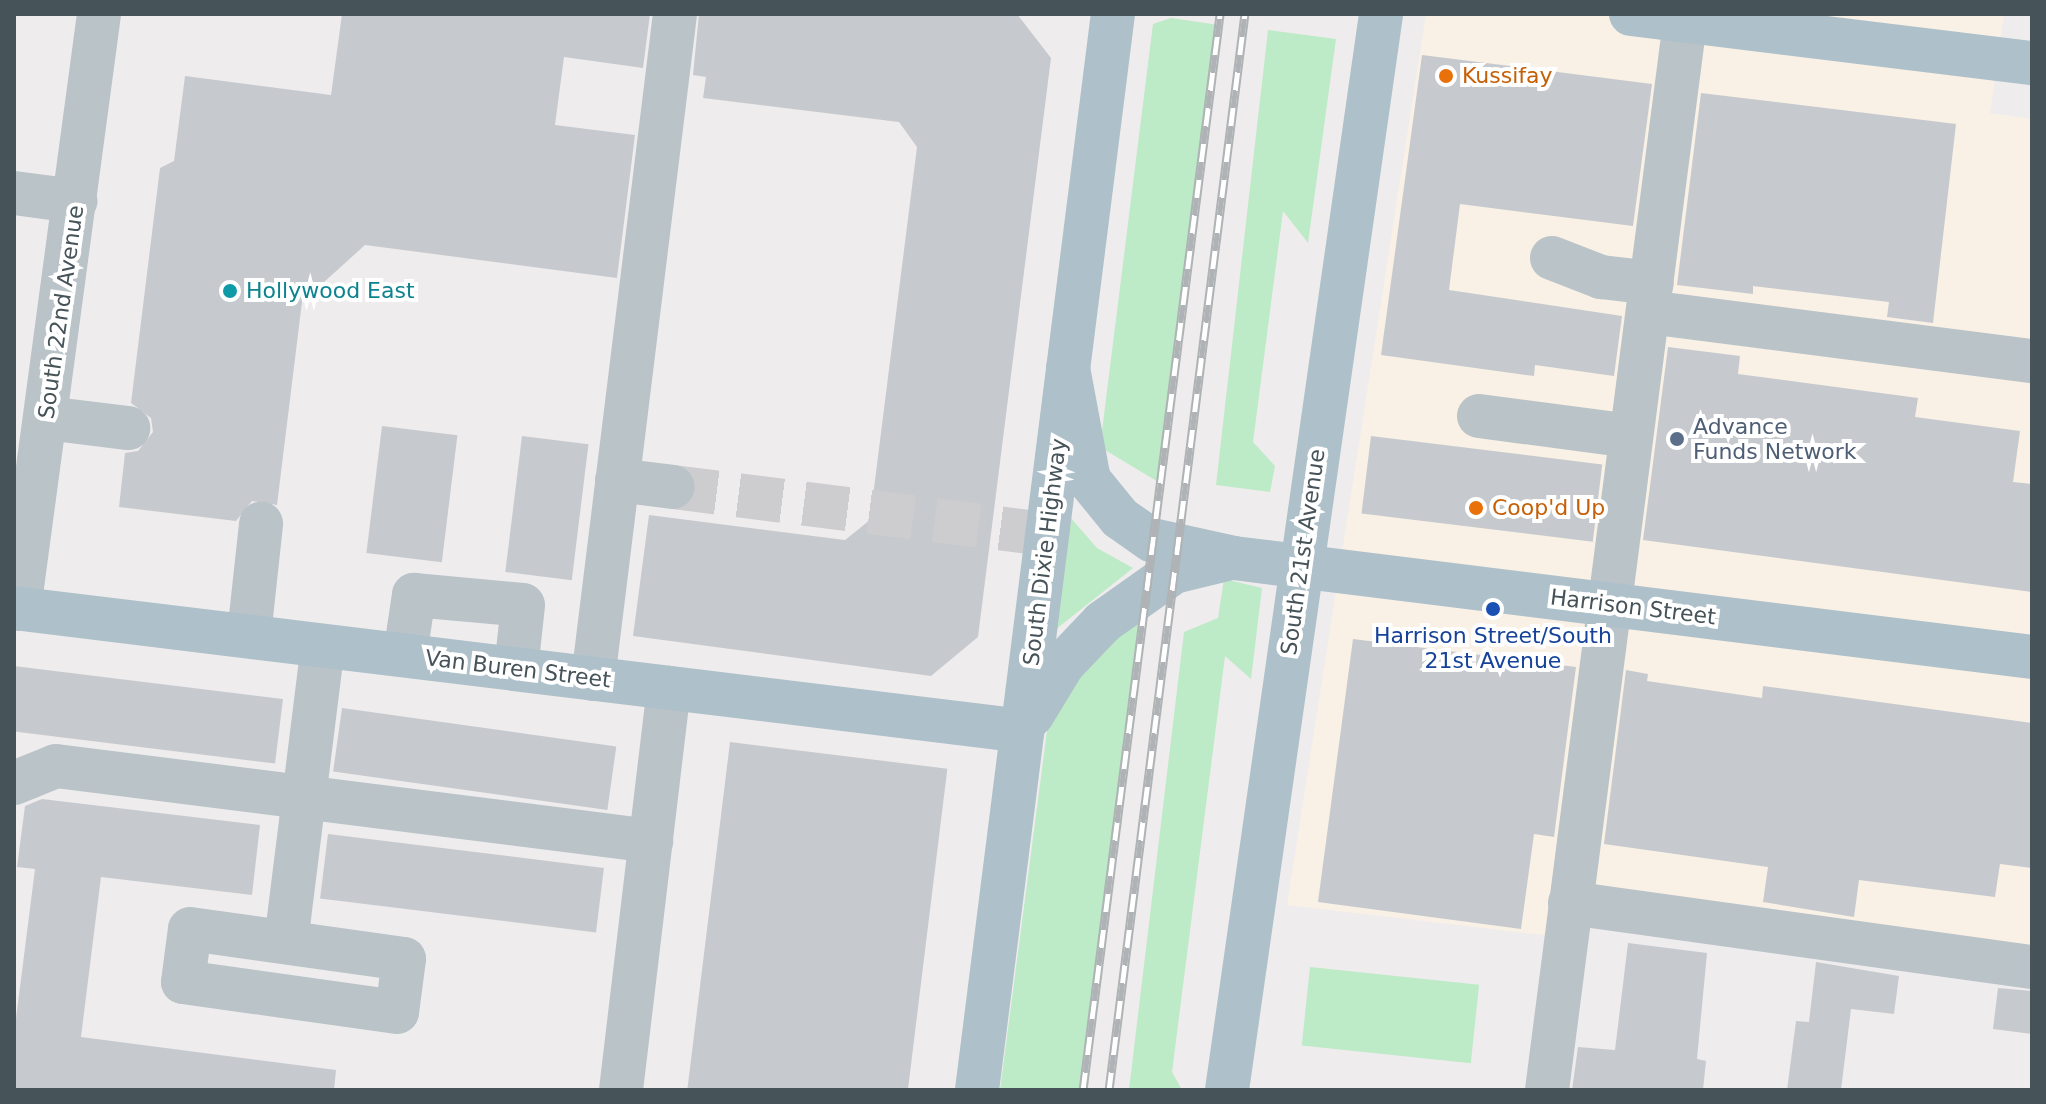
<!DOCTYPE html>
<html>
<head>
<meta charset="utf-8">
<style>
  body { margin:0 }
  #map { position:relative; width:2046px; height:1104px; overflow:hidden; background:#efeced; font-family:"DejaVu Sans",sans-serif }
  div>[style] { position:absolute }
  .commercial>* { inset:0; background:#f9f0e6 }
  .green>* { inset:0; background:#bdeac7; transform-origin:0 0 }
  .building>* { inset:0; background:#c6cace; transform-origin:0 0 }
  .minor-tunnel>* { height:44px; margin-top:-22px; transform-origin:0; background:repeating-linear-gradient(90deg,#cdcdcf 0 44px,transparent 0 66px) }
  .minor>* { height:44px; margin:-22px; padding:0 22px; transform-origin:22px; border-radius:22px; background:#b9c3c8 }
  .major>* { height:44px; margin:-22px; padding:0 22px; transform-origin:22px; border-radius:22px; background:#aec0c9 }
  .rail>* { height:9px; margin-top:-4.5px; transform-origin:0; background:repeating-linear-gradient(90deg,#fff 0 18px,#afb3b6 0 36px); box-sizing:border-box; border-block:2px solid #afb3b6 }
  .dots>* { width:22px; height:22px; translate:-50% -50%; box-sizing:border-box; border:4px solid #fff; border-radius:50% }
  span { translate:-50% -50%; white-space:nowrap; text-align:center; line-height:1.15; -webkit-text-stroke:8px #fff; paint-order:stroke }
  .food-label { font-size:22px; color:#c56008 }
  .left { translate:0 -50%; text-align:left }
  .culture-label { font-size:22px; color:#0d838f }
  .street-label { font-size:22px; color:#465358 }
  .service-label { font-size:22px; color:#4e5e75 }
  .transit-label { font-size:22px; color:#164399 }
  .frame { position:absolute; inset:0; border:16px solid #465358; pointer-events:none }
</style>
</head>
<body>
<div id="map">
  <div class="commercial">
    <div style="clip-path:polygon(1426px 14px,2004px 14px,1990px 113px,2032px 119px,2032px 955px,1565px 893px,1560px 937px,1287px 905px)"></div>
  </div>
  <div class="green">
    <div style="clip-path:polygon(1171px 18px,1219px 25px,1160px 483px,1100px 447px,1153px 24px)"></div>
    <div style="clip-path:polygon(1268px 30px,1336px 39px,1308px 243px,1283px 211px,1253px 442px,1275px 466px,1270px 492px,1216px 485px)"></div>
    <div style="clip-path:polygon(1070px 517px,1097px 548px,1133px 568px,1055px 630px)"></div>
    <div style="clip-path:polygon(1224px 579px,1262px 588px,1251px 679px,1225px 656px,1172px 1072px,1182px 1090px,1129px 1090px,1184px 632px,1218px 618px)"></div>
    <div style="clip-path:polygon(1143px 620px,1083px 1090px,1000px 1090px,1050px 708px,1099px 640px)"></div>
    <div style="left:1310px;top:967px;width:170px;height:79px;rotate:6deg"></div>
  </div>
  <div class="building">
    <div style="clip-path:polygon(342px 14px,650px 14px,643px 68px,564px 57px,555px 125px,635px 135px,617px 278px,365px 245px,302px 302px,277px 505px,252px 501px,236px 521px,119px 507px,125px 453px,138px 451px,153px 432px,151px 418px,131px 403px,160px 168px,174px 161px,185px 76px,331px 95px)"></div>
    <div style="clip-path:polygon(699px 14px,1017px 14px,1051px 58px,978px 637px,931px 676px,633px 636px,649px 515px,845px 540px,870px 520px,917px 147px,899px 122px,703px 98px,706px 77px,693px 75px)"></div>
    <div style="clip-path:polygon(1422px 55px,1652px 84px,1633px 226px,1460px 204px,1449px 290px,1622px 316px,1614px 376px,1535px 365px,1534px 376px,1381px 355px)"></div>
    <div style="clip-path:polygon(1701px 93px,1956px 124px,1933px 323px,1887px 317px,1889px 302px,1753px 286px,1753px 294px,1677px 285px)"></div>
    <div style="clip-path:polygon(1668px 347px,1740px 356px,1738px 374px,1918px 398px,1915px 417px,2020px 431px,2013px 482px,2032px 484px,2032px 592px,1643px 540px)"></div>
    <div style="left:382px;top:426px;width:76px;height:128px;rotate:7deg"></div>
    <div style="left:522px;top:436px;width:67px;height:137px;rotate:7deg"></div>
    <div style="left:1371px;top:436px;width:233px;height:78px;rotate:7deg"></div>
    <div style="clip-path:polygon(1353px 639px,1576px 667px,1554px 837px,1534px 834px,1521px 929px,1318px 902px)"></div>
    <div style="left:14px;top:666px;width:271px;height:65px;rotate:7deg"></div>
    <div style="clip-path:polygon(1626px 670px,1648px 674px,1647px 681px,1762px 698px,1763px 686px,2032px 723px,2032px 868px,2000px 864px,1995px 897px,1859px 880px,1854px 917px,1763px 902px,1768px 867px,1604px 844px)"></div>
    <div style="left:342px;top:708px;width:277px;height:64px;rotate:8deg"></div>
    <div style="left:730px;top:742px;width:219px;height:351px;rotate:7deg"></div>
    <div style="clip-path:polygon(42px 799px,260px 825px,252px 895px,101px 877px,81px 1037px,336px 1070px,334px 1090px,14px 1090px,14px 1034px,35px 869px,17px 867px,25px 806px)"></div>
    <div style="left:328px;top:834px;width:278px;height:65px;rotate:7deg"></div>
    <div style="clip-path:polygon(1628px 943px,1707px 953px,1697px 1059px,1706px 1061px,1703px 1090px,1572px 1090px,1578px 1047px,1615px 1050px)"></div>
    <div style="clip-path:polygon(1816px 962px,1899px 976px,1894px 1014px,1851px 1009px,1841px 1090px,1787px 1090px,1796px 1021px,1809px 1022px)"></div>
    <div style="clip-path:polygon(1998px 988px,2032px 991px,2032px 1034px,1993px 1029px)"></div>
  </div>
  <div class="minor-tunnel">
    <div style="left:673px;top:487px;width:368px;rotate:7.2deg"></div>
  </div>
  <div class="minor">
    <div style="left:14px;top:193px;width:62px;rotate:7.5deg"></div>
    <div style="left:1552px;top:258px;width:53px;rotate:21.2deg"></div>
    <div style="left:1601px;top:277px;width:51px;rotate:6.7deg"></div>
    <div style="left:1648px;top:312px;width:387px;rotate:7.3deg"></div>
    <div style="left:1479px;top:416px;width:152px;rotate:7.5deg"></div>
    <div style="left:46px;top:418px;width:83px;rotate:7deg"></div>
    <div style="left:617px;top:480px;width:56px;rotate:7.1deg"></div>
    <div style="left:19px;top:609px;width:600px;rotate:-82.34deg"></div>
    <div style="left:249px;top:635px;width:112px;rotate:-83.8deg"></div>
    <div style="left:405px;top:655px;width:61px;rotate:-81.5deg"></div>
    <div style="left:414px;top:595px;width:109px;rotate:5.2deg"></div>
    <div style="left:523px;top:605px;width:64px;rotate:96.2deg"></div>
    <div style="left:593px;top:679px;width:670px;rotate:-82.97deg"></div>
    <div style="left:14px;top:783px;width:45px;rotate:-22deg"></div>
    <div style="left:56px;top:766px;width:600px;rotate:7.18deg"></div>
    <div style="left:1570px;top:903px;width:466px;rotate:7.9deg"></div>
    <div style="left:190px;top:929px;width:216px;rotate:8deg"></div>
    <div style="left:404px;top:959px;width:53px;rotate:97.5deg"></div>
    <div style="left:397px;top:1012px;width:216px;rotate:-172deg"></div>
    <div style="left:183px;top:982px;width:53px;rotate:-82.5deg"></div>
    <div style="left:286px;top:942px;width:298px;rotate:-82.9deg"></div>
    <div style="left:621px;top:1090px;width:405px;rotate:-83.2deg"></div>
    <div style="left:1547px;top:1090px;width:1078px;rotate:-82.64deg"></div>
  </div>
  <div class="major">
    <div style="left:1631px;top:14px;width:404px;rotate:7deg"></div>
    <div style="left:1068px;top:368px;width:114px;rotate:79.4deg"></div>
    <div style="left:1089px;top:480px;width:49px;rotate:50.8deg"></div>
    <div style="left:1120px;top:518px;width:39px;rotate:35deg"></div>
    <div style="left:1152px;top:540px;width:84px;rotate:12.4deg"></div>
    <div style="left:1234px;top:558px;width:804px;rotate:7.07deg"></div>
    <div style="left:14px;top:608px;width:1016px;rotate:6.95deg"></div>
    <div style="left:1032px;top:715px;width:60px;rotate:-58.7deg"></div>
    <div style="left:1063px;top:664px;width:58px;rotate:-46.4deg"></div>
    <div style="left:1103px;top:622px;width:87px;rotate:-35.2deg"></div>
    <div style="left:1174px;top:572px;width:55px;rotate:-13.8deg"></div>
    <div style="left:977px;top:1090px;width:1085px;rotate:-82.8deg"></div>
    <div style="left:1227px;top:1090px;width:1087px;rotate:-81.85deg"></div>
  </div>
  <div class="rail">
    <div style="left:1083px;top:1090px;width:1085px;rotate:-82.74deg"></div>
    <div style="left:1109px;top:1090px;width:1085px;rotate:-82.8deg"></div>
  </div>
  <div class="dots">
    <div style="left:1446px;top:76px;background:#e8710a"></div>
    <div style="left:230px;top:291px;background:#0f9aa8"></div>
    <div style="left:1677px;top:439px;background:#5c6f8a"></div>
    <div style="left:1476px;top:508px;background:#e8710a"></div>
    <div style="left:1493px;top:609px;background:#1a4fb4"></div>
  </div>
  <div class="food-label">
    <span class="left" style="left:1462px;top:76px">Kussifay</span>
    <span class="left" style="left:1492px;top:508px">Coop'd Up</span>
  </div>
  <div class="culture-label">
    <span class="left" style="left:246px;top:291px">Hollywood East</span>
  </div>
  <div class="street-label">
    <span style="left:61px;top:312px;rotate:-82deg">South 22nd Avenue</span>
    <span style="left:1045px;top:552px;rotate:-83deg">South Dixie Highway</span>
    <span style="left:1303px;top:552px;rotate:-82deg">South 21st Avenue</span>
    <span style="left:1633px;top:607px;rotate:7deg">Harrison Street</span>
    <span style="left:518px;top:669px;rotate:7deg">Van Buren Street</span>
  </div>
  <div class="service-label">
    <span class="left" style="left:1693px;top:439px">Advance<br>Funds Network</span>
  </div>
  <div class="transit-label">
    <span style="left:1493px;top:648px">Harrison Street/South<br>21st Avenue</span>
  </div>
  <div class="frame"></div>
</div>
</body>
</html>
